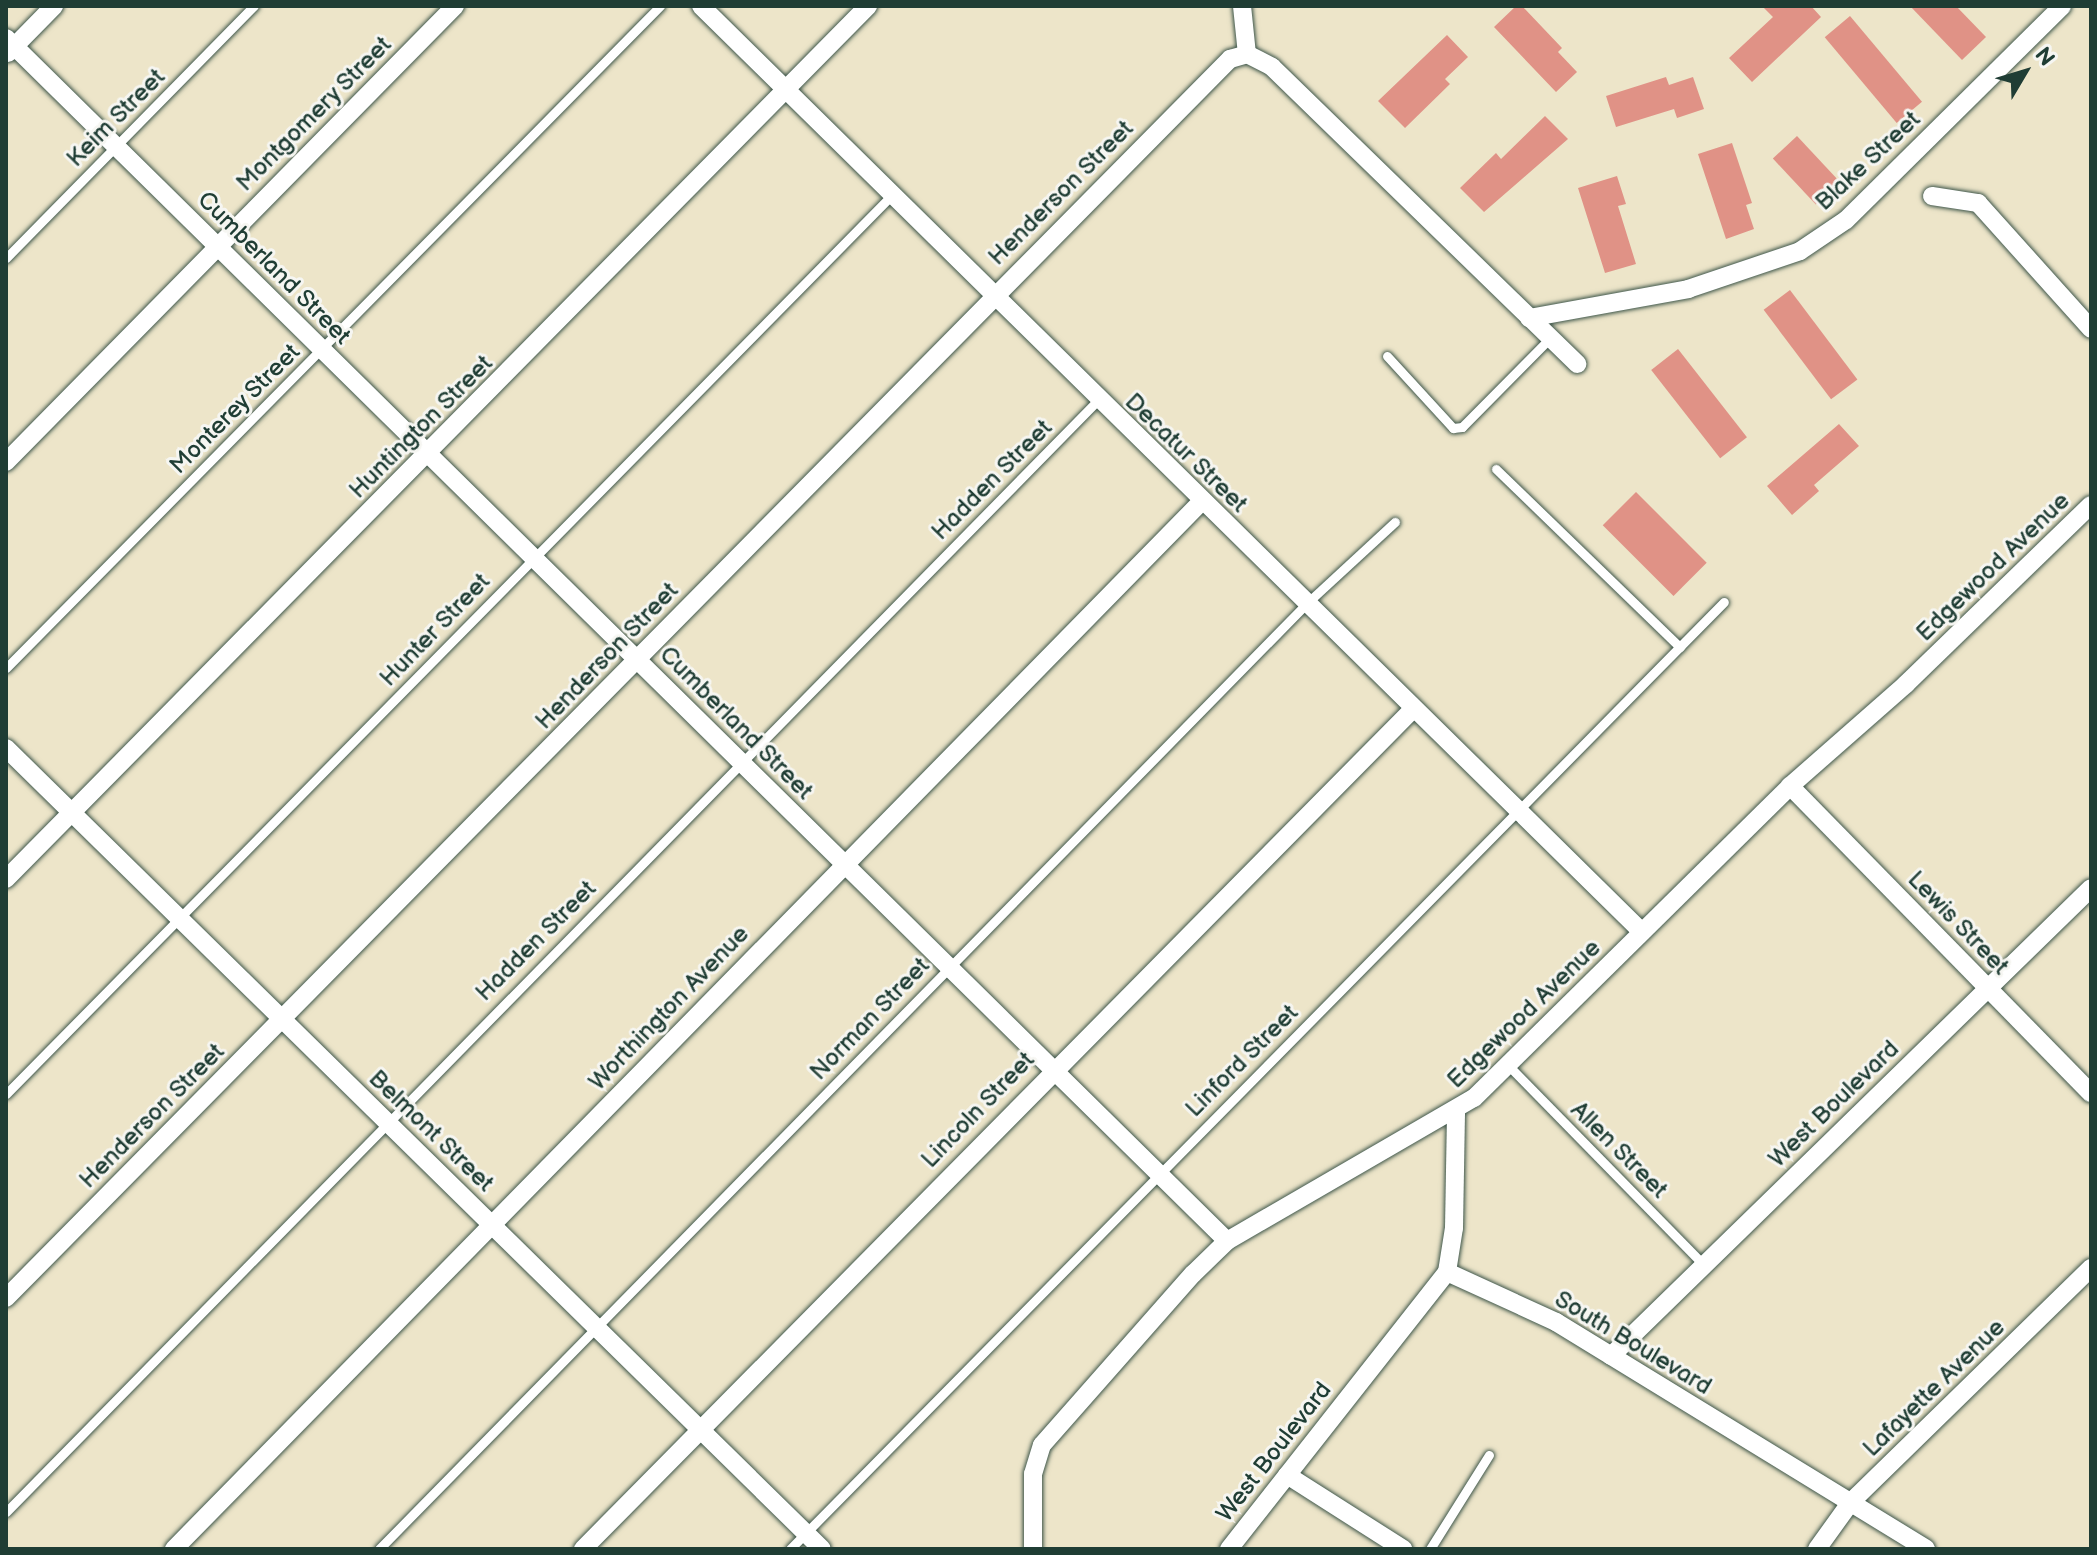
<!DOCTYPE html>
<html>
<head>
<meta charset="utf-8">
<style>
  body { margin:0 }
  #map { position:relative; width:2097px; height:1555px; overflow:hidden; background:#ede5c9; font-family:"Balsamiq Sans",sans-serif }
  div>[style] { position:absolute }
  .building>* { inset:0; background:#e09286; transform-origin:0 0 }
  .roads { filter:drop-shadow(0 0 2px #3e564a) drop-shadow(0 0 2px #3e564a) }
  .lane>* { height:9px; margin:-4.5px; padding:0 4.5px; transform-origin:4.5px; border-radius:4.5px; background:#fff }
  .street>* { height:18px; margin:-9px; padding:0 9px; transform-origin:9px; border-radius:9px; background:#fff }
  span { translate:-50% -50%; white-space:nowrap; text-align:center; line-height:1.15; -webkit-text-stroke:6px #f6f6f2; paint-order:stroke }
  .street-label { font-size:24px; color:#1f3d34 }
  .frame { position:absolute; inset:0; border:8px solid #1f3d34; pointer-events:none }
  .north { position:absolute; left:1985px; top:32px; width:80px; height:80px; -webkit-text-stroke:6px #f6f6f2; paint-order:stroke; rotate:52deg; font-size:22px; font-weight:700; line-height:32px; text-align:center; color:#1f3d34 }
  .north::after { content:''; display:block; margin:auto; width:28px; height:36px; background:#1f3d34; clip-path:polygon(50% 0,100% 100%,50% 72%,0 100%) }
</style>
</head>
<body>
<div id="map">
  <div class="building">
    <div style="clip-path:polygon(1516px 6px,1522px 6px,1562px 48px,1558px 52px,1577px 72px,1556px 92px,1494px 27px)"></div>
    <div style="clip-path:polygon(1762px 6px,1811px 6px,1821px 17px,1752px 82px,1729px 58px,1773px 17px)"></div>
    <div style="clip-path:polygon(1910px 6px,1956px 6px,1986px 37px,1962px 60px)"></div>
    <div style="left:1850px;top:16px;width:112px;height:33px;rotate:50deg"></div>
    <div style="clip-path:polygon(1447px 35px,1468px 57px,1445px 79px,1450px 84px,1405px 128px,1378px 101px)"></div>
    <div style="clip-path:polygon(1666px 77px,1669px 85px,1693px 77px,1704px 109px,1677px 118px,1674px 109px,1616px 127px,1606px 96px)"></div>
    <div style="clip-path:polygon(1545px 116px,1568px 139px,1484px 212px,1460px 188px,1496px 153px,1501px 159px)"></div>
    <div style="left:1797px;top:136px;width:63px;height:33px;rotate:47deg"></div>
    <div style="clip-path:polygon(1732px 143px,1752px 203px,1746px 205px,1754px 229px,1726px 239px,1698px 154px)"></div>
    <div style="clip-path:polygon(1617px 176px,1626px 204px,1618px 206px,1636px 264px,1605px 273px,1578px 188px)"></div>
    <div style="left:1790px;top:290px;width:112px;height:33px;rotate:53deg"></div>
    <div style="left:1678px;top:349px;width:112px;height:34px;rotate:52deg"></div>
    <div style="clip-path:polygon(1839px 424px,1859px 446px,1814px 485px,1819px 491px,1792px 515px,1767px 486px)"></div>
    <div style="left:1636px;top:492px;width:100px;height:47px;rotate:45deg"></div>
  </div>
  <div class="roads">
    <div class="lane">
      <div style="left:6px;top:258px;width:354px;rotate:-45.5deg"></div>
      <div style="left:1387px;top:356px;width:98px;rotate:47.5deg"></div>
      <div style="left:1453px;top:428px;width:9px;rotate:-6deg"></div>
      <div style="left:1462px;top:427px;width:125px;rotate:-45.3deg"></div>
      <div style="left:1496px;top:469px;width:256px;rotate:44.1deg"></div>
      <div style="left:6px;top:668px;width:931px;rotate:-45.35deg"></div>
      <div style="left:1507px;top:1064px;width:280px;rotate:45.6deg"></div>
      <div style="left:6px;top:1094px;width:1264px;rotate:-45.42deg"></div>
      <div style="left:6px;top:1512px;width:1559px;rotate:-45.52deg"></div>
      <div style="left:379px;top:1549px;width:1324px;rotate:-45.55deg"></div>
      <div style="left:1306px;top:604px;width:121px;rotate:-42.7deg"></div>
      <div style="left:790px;top:1549px;width:1330px;rotate:-45.4deg"></div>
      <div style="left:1430px;top:1549px;width:111px;rotate:-57.9deg"></div>
    </div>
    <div class="street">
      <div style="left:701px;top:6px;width:1320px;rotate:44.54deg"></div>
      <div style="left:1242px;top:6px;width:48px;rotate:84.1deg"></div>
      <div style="left:6px;top:38px;width:1714px;rotate:44.57deg"></div>
      <div style="left:8px;top:53px;width:66px;rotate:-45.6deg"></div>
      <div style="left:1932px;top:196px;width:47px;rotate:8.7deg"></div>
      <div style="left:1978px;top:203px;width:169px;rotate:48.1deg"></div>
      <div style="left:1529px;top:318px;width:162px;rotate:-10.3deg"></div>
      <div style="left:1688px;top:289px;width:118px;rotate:-18.7deg"></div>
      <div style="left:1800px;top:251px;width:55px;rotate:-34deg"></div>
      <div style="left:1846px;top:220px;width:304px;rotate:-44.7deg"></div>
      <div style="left:6px;top:462px;width:640px;rotate:-45.44deg"></div>
      <div style="left:6px;top:748px;width:1143px;rotate:44.47deg"></div>
      <div style="left:1790px;top:786px;width:430px;rotate:45.6deg"></div>
      <div style="left:6px;top:879px;width:1227px;rotate:-45.36deg"></div>
      <div style="left:1447px;top:1272px;width:120px;rotate:24.6deg"></div>
      <div style="left:1556px;top:1322px;width:434px;rotate:31.5deg"></div>
      <div style="left:6px;top:1298px;width:1742px;rotate:-45.35deg"></div>
      <div style="left:1230px;top:59px;width:18px;rotate:-16deg"></div>
      <div style="left:1247px;top:54px;width:28px;rotate:27deg"></div>
      <div style="left:1272px;top:67px;width:426px;rotate:44.2deg"></div>
      <div style="left:1611px;top:1356px;width:670px;rotate:-44.27deg"></div>
      <div style="left:1287px;top:1475px;width:138px;rotate:32.5deg"></div>
      <div style="left:174px;top:1549px;width:1467px;rotate:-45.55deg"></div>
      <div style="left:583px;top:1549px;width:1181px;rotate:-45.34deg"></div>
      <div style="left:1033px;top:1549px;width:75px;rotate:-90deg"></div>
      <div style="left:1033px;top:1474px;width:30px;rotate:-73deg"></div>
      <div style="left:1042px;top:1445px;width:228px;rotate:-48.6deg"></div>
      <div style="left:1193px;top:1274px;width:47px;rotate:-44.1deg"></div>
      <div style="left:1227px;top:1241px;width:285px;rotate:-30.1deg"></div>
      <div style="left:1474px;top:1098px;width:444px;rotate:-44.6deg"></div>
      <div style="left:1790px;top:786px;width:154px;rotate:-41.3deg"></div>
      <div style="left:1906px;top:684px;width:257px;rotate:-44.1deg"></div>
      <div style="left:1229px;top:1549px;width:352px;rotate:-51.8deg"></div>
      <div style="left:1447px;top:1272px;width:45px;rotate:-81deg"></div>
      <div style="left:1454px;top:1228px;width:115px;rotate:-89deg"></div>
      <div style="left:1817px;top:1549px;width:57px;rotate:-54.3deg"></div>
      <div style="left:1850px;top:1503px;width:337px;rotate:-44.3deg"></div>
    </div>
  </div>
  <div class="street-label">
    <span style="left:314px;top:114px;rotate:-45deg">Montgomery Street</span>
    <span style="left:116px;top:118px;rotate:-45deg">Keim Street</span>
    <span style="left:1868px;top:161px;rotate:-43deg">Blake Street</span>
    <span style="left:1061px;top:193px;rotate:-45deg">Henderson Street</span>
    <span style="left:274px;top:268px;rotate:45deg">Cumberland Street</span>
    <span style="left:235px;top:409px;rotate:-45deg">Monterey Street</span>
    <span style="left:421px;top:427px;rotate:-45deg">Huntington Street</span>
    <span style="left:1186px;top:453px;rotate:44deg">Decatur Street</span>
    <span style="left:992px;top:480px;rotate:-45deg">Hadden Street</span>
    <span style="left:1993px;top:567px;rotate:-44deg">Edgewood Avenue</span>
    <span style="left:435px;top:630px;rotate:-46deg">Hunter Street</span>
    <span style="left:607px;top:656px;rotate:-46deg">Henderson Street</span>
    <span style="left:736px;top:723px;rotate:45deg">Cumberland Street</span>
    <span style="left:1958px;top:923px;rotate:46deg">Lewis Street</span>
    <span style="left:536px;top:941px;rotate:-45deg">Hadden Street</span>
    <span style="left:669px;top:1008px;rotate:-46deg">Worthington Avenue</span>
    <span style="left:1524px;top:1014px;rotate:-44deg">Edgewood Avenue</span>
    <span style="left:870px;top:1019px;rotate:-46deg">Norman Street</span>
    <span style="left:1242px;top:1061px;rotate:-45deg">Linford Street</span>
    <span style="left:1834px;top:1104px;rotate:-44deg">West Boulevard</span>
    <span style="left:978px;top:1110px;rotate:-46deg">Lincoln Street</span>
    <span style="left:152px;top:1116px;rotate:-45deg">Henderson Street</span>
    <span style="left:431px;top:1131px;rotate:44deg">Belmont Street</span>
    <span style="left:1619px;top:1150px;rotate:45deg">Allen Street</span>
    <span style="left:1633px;top:1343px;rotate:31deg">South Boulevard</span>
    <span style="left:1934px;top:1388px;rotate:-44deg">Lafayette Avenue</span>
    <span style="left:1274px;top:1452px;rotate:-52deg">West Boulevard</span>
  </div>
  <div class="frame"></div>
  <div class="north">N</div>
</div>
</body>
</html>
